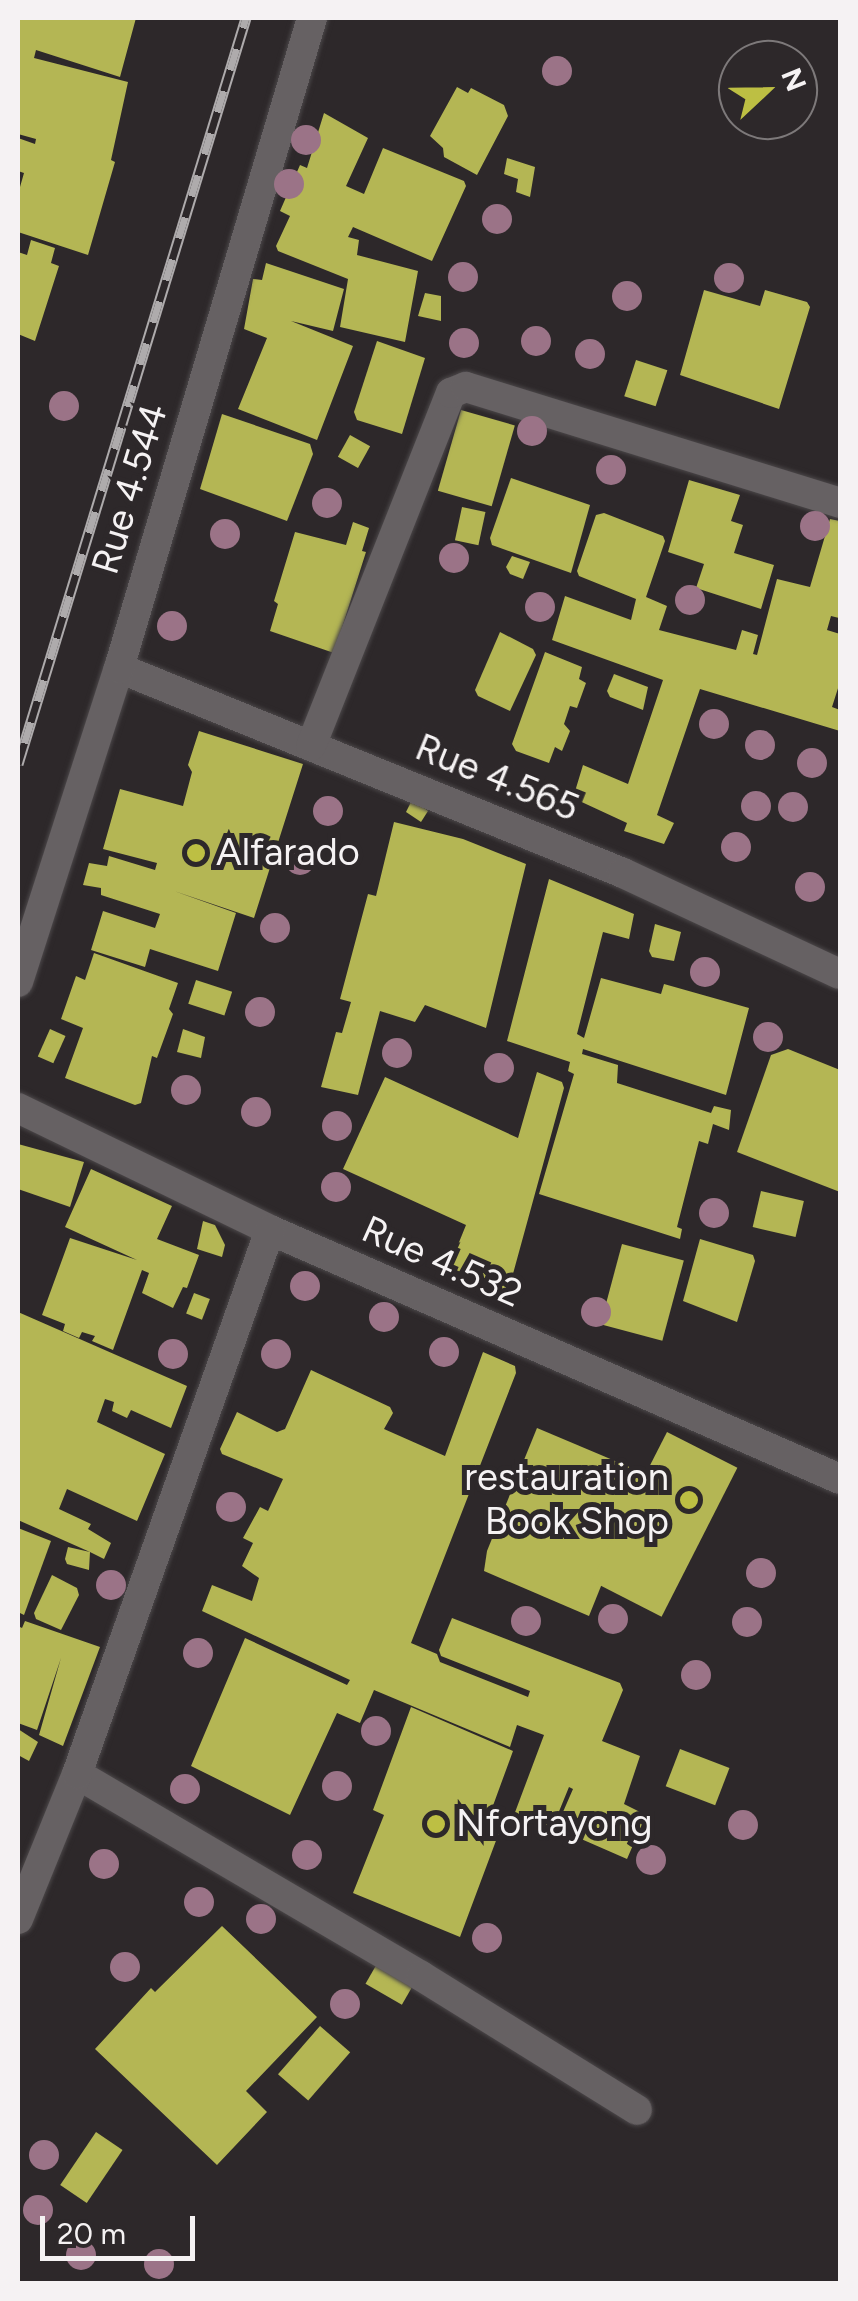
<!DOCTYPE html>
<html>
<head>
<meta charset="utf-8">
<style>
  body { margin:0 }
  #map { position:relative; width:858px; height:2301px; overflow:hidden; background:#2d282a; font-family:Figtree,sans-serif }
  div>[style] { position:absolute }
  .building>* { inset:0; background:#b4b654; transform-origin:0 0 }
  .roads { filter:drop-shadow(0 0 2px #4b4749) drop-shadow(0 0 2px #4b4749) }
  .street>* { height:30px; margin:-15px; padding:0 15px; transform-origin:15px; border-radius:15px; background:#666163 }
  .rail>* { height:11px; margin-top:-5.5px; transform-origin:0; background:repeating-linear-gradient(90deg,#2d282a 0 22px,#aeabac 0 44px); box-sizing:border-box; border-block:2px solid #aeabac }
  .trees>* { width:30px; height:30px; margin:-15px; border-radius:50%; background:#9b7387 }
  .dots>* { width:28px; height:28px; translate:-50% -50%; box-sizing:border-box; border:5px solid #2d282a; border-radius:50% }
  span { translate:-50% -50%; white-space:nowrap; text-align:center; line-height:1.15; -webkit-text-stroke:10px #2d282a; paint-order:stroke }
  .street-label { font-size:38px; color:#f5f2f3 }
  .poi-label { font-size:38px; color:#f5f2f3 }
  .left { translate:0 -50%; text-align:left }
  .right { translate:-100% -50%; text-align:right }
  .frame { position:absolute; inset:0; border:20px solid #f5f2f3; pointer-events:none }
  .north { position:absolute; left:718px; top:40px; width:100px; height:100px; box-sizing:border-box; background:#2d282a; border:2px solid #7d797a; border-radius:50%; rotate:68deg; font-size:28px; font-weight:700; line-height:40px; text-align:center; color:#f5f2f3 }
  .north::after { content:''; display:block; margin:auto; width:35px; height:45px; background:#bdbf43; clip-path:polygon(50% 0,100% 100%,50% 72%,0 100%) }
  .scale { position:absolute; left:40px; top:2216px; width:155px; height:45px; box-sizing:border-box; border:5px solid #f5f2f3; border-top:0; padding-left:12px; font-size:30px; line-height:35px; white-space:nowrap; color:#f5f2f3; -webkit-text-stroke:8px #2d282a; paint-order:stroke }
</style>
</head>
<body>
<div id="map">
  <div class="building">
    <div style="clip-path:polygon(18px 18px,136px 18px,120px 77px,36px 50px,34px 58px,128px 82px,111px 160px,115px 162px,88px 255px,18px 232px,18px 194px,24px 173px,18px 171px,18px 138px,35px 144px,36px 139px,18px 134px)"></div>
    <div style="clip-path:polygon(457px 87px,468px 93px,471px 88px,504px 105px,508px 116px,477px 175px,444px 157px,443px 148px,430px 136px)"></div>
    <div style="clip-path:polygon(324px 113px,368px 138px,346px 186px,364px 194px,383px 148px,464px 181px,466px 186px,432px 261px,353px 227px,348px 237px,359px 240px,357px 255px,418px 271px,405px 342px,340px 327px,348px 279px,278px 251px,276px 246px,290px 216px,280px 211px,300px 165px,307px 168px)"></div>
    <div style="clip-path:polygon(507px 158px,535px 167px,530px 197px,516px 192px,518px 179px,504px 174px)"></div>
    <div style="clip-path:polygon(31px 240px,55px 248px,51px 263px,59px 266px,35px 341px,18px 334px,18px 252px,27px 255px)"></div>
    <div style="clip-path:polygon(266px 263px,344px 289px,333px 331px,291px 321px,353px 346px,317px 440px,238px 409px,267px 338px,244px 329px,253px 279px,262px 280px)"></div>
    <div style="clip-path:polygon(704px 290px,760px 306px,765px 290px,807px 302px,810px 307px,779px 409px,680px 375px)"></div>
    <div style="clip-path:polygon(425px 293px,441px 296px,441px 321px,418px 316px)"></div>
    <div style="clip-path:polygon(377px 341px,425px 358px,402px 434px,357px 420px,354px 412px)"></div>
    <div style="left:636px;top:360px;width:33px;height:38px;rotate:18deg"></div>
    <div style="left:461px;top:410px;width:56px;height:84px;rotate:16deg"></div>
    <div style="clip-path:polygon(222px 414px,310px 444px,313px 454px,287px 521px,200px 489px)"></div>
    <div style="left:350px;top:435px;width:23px;height:25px;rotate:29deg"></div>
    <div style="clip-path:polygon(511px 478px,590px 505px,571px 573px,492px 545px,490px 538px)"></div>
    <div style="clip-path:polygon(689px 480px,740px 495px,731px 521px,743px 525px,734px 553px,774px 565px,761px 609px,696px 588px,704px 564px,668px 552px)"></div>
    <div style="left:462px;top:507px;width:24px;height:34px;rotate:12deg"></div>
    <div style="clip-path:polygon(604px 513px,663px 536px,665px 541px,646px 597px,667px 606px,659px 630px,736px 650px,742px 630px,758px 635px,753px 654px,757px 655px,777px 579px,810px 587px,830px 519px,840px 521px,840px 614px,839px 618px,831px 616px,827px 630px,840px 634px,840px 682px,832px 707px,840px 710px,840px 731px,700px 689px,657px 815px,674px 823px,664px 844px,624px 831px,627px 823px,573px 798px,583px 765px,628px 784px,663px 680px,552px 640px,565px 596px,631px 620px,636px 599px,579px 576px,577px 571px,596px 515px)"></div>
    <div style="clip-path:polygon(353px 522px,369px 528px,362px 551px,366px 552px,334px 653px,270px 631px,278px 604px,274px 601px,295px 532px,346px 545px)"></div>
    <div style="clip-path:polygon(512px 556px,530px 562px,523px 579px,510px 574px,506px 567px)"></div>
    <div style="clip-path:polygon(500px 632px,533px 649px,536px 655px,510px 711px,478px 696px,475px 690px)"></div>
    <div style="clip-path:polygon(545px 652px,582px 667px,579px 679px,586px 683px,577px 708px,570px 706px,564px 724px,570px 731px,562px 751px,555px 747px,549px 763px,516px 751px,512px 744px)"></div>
    <div style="clip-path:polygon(614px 674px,648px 687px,643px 710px,610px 697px,607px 691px)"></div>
    <div style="clip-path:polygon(199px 731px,303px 764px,254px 918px,174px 891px,236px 913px,218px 971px,150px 949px,145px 967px,91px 950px,103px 911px,155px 928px,160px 914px,101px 895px,101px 888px,83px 885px,89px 863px,107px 866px,109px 856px,155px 870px,157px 863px,103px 849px,120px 789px,183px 806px,192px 772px,188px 765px)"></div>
    <div style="clip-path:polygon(413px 798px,428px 811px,421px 822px,406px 812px)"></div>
    <div style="clip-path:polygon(394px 822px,463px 839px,526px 864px,486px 1028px,425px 1005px,415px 1022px,380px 1011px,358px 1095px,321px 1087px,336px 1032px,342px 1033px,351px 1002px,340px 999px,368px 894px,376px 896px)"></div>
    <div style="clip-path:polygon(549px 879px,634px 914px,629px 939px,603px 932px,577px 1034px,584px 1038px,601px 978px,661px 994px,664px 984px,749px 1008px,726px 1095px,583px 1049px,582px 1054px,618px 1065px,617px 1083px,711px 1113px,714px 1106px,731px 1110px,729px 1130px,713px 1124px,708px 1144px,699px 1141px,677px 1227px,682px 1229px,680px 1239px,539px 1194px,574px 1074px,568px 1071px,570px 1062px,507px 1041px)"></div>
    <div style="clip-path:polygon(655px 924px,681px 932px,674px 961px,652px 957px,649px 951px)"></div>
    <div style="clip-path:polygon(94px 953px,178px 983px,169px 1009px,173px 1014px,157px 1058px,152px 1056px,141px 1103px,135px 1105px,65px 1078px,83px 1028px,61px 1019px,76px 976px,85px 980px)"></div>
    <div style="left:196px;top:980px;width:38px;height:25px;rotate:18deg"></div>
    <div style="left:50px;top:1029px;width:17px;height:30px;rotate:24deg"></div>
    <div style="clip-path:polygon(183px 1029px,205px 1037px,201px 1058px,177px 1052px)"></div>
    <div style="clip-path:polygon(788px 1049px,840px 1070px,840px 1192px,737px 1152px,771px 1055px)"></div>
    <div style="clip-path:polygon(537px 1072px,562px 1082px,564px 1088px,508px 1292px,449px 1267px,466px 1225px,343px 1169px,385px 1077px,518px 1138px)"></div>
    <div style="clip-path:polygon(18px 1144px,84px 1162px,70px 1207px,18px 1189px)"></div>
    <div style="clip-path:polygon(91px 1169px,172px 1206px,157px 1239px,199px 1255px,187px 1288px,183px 1287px,173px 1308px,142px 1293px,149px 1273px,142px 1270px,113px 1350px,92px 1341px,95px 1336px,82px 1332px,79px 1338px,63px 1331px,65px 1324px,42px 1315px,70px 1238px,137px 1260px,65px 1227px)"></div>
    <div style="left:761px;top:1191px;width:44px;height:37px;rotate:13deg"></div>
    <div style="clip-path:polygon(203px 1221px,215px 1225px,225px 1245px,222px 1257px,197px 1249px)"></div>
    <div style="clip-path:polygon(700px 1239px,753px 1255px,755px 1261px,737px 1322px,683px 1301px)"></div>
    <div style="left:622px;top:1244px;width:64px;height:83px;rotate:15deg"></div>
    <div style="left:194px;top:1293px;width:17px;height:22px;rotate:21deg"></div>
    <div style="clip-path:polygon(18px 1312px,187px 1386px,171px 1428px,131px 1410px,127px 1418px,112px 1411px,114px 1402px,105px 1399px,97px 1422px,165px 1454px,137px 1521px,67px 1489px,59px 1509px,91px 1524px,88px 1529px,111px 1543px,104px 1559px,90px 1552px,89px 1570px,67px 1564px,65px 1559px,68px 1547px,90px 1552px,18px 1520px)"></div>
    <div style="clip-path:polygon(483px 1352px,515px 1366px,516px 1373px,411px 1643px,437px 1654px,440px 1662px,528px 1697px,530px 1691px,441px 1656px,439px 1650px,452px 1618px,620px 1683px,623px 1690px,602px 1741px,640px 1756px,624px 1804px,646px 1815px,627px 1859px,556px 1828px,573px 1789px,569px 1787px,551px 1831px,514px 1815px,544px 1735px,517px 1725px,510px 1747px,374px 1690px,360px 1723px,337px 1713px,290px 1815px,191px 1766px,245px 1638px,347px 1685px,350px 1680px,202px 1611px,212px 1585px,252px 1601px,259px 1578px,242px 1566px,253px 1543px,243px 1538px,260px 1507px,268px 1511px,283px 1479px,222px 1454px,220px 1449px,237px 1412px,277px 1432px,285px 1429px,311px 1370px,390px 1407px,393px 1413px,384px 1429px,445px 1456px)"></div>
    <div style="clip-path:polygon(537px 1428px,646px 1474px,589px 1616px,484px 1571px,487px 1551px)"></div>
    <div style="left:667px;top:1432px;width:79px;height:167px;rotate:27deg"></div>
    <div style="clip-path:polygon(18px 1528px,51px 1541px,24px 1615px,18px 1612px)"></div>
    <div style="clip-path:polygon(52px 1575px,77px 1588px,79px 1595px,61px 1630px,36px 1619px,34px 1613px)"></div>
    <div style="clip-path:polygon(25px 1621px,100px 1647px,63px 1746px,39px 1735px,61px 1658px,37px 1730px,18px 1723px,18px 1626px,22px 1628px)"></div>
    <div style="clip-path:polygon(411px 1707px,513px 1751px,487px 1822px,500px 1830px,460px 1937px,353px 1893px,384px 1815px,373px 1810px)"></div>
    <div style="clip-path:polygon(18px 1729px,38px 1742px,29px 1761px,18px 1755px)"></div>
    <div style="left:680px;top:1749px;width:53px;height:40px;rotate:21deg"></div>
    <div style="clip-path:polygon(222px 1926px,317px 2017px,246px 2091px,267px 2112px,217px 2165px,95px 2049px,151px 1988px,155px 1992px)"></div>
    <div style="left:378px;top:1962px;width:42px;height:25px;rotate:30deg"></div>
    <div style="left:320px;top:2026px;width:40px;height:64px;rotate:41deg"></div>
    <div style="left:96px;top:2132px;width:32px;height:64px;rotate:34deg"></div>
  </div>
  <div class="roads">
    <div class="street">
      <div style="left:119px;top:668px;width:544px;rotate:22.13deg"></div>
      <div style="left:623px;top:873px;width:239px;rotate:25deg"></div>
      <div style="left:311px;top:746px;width:380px;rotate:-68.4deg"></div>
      <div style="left:451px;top:393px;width:16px;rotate:-22deg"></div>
      <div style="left:466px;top:387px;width:392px;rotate:17.2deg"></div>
      <div style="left:18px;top:982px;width:330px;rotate:-72.2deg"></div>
      <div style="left:119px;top:668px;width:678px;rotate:-73.46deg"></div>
      <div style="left:18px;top:1108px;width:280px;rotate:25.8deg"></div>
      <div style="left:270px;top:1230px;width:622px;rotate:23.6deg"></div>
      <div style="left:77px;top:1774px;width:399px;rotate:30.4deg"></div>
      <div style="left:421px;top:1976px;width:254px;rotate:31.8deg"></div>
      <div style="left:18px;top:1919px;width:157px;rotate:-67.9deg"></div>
      <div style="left:77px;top:1774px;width:577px;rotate:-70.47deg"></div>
    </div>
  </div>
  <div class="rail">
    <div style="left:18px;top:764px;width:780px;rotate:-73.01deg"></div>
  </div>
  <div class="trees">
    <div style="left:557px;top:71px"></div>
    <div style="left:306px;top:140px"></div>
    <div style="left:289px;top:184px"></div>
    <div style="left:497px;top:219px"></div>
    <div style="left:463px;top:277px"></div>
    <div style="left:729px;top:278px"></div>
    <div style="left:627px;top:296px"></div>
    <div style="left:536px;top:341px"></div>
    <div style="left:464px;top:343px"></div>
    <div style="left:590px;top:354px"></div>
    <div style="left:64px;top:406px"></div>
    <div style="left:532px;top:431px"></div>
    <div style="left:611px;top:470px"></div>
    <div style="left:327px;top:503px"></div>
    <div style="left:815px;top:526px"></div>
    <div style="left:225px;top:534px"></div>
    <div style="left:454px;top:558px"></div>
    <div style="left:690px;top:600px"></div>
    <div style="left:540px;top:607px"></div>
    <div style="left:172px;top:626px"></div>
    <div style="left:714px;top:724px"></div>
    <div style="left:760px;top:745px"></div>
    <div style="left:812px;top:763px"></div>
    <div style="left:756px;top:806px"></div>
    <div style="left:793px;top:807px"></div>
    <div style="left:328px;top:811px"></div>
    <div style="left:736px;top:847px"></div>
    <div style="left:300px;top:860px"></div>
    <div style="left:810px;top:887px"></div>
    <div style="left:275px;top:928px"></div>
    <div style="left:705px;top:972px"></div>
    <div style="left:260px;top:1012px"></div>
    <div style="left:768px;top:1037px"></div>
    <div style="left:397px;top:1053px"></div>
    <div style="left:499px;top:1068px"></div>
    <div style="left:186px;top:1090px"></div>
    <div style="left:256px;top:1112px"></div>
    <div style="left:337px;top:1126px"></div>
    <div style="left:336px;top:1187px"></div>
    <div style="left:714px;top:1213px"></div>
    <div style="left:305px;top:1286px"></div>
    <div style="left:596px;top:1312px"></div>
    <div style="left:384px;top:1317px"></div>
    <div style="left:444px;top:1352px"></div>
    <div style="left:173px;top:1354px"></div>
    <div style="left:276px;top:1354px"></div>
    <div style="left:231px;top:1507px"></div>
    <div style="left:761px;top:1573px"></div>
    <div style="left:111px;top:1585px"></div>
    <div style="left:613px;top:1619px"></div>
    <div style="left:526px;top:1621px"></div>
    <div style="left:747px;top:1622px"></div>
    <div style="left:198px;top:1653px"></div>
    <div style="left:696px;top:1675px"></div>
    <div style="left:376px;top:1731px"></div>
    <div style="left:337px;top:1786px"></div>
    <div style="left:185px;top:1789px"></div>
    <div style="left:743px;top:1825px"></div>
    <div style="left:307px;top:1855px"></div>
    <div style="left:651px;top:1860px"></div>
    <div style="left:104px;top:1864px"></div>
    <div style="left:199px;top:1902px"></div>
    <div style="left:261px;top:1919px"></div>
    <div style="left:487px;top:1938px"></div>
    <div style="left:125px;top:1967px"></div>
    <div style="left:345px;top:2004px"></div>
    <div style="left:44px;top:2155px"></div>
    <div style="left:38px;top:2210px"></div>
    <div style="left:81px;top:2255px"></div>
    <div style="left:159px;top:2264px"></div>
  </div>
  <div class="dots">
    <div style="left:196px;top:853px;background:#bdbf43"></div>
    <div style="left:689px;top:1500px;background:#bdbf43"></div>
    <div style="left:436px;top:1824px;background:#bdbf43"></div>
  </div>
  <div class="street-label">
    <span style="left:130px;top:489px;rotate:-73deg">Rue 4.544</span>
    <span style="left:497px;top:778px;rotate:22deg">Rue 4.565</span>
    <span style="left:442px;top:1262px;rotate:24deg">Rue 4.532</span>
  </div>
  <div class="poi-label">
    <span class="left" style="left:216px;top:853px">Alfarado</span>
    <span class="right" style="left:669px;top:1500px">restauration<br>Book Shop</span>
    <span class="left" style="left:456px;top:1824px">Nfortayong</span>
  </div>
  <div class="frame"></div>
  <div class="north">N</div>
  <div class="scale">20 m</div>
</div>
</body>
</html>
